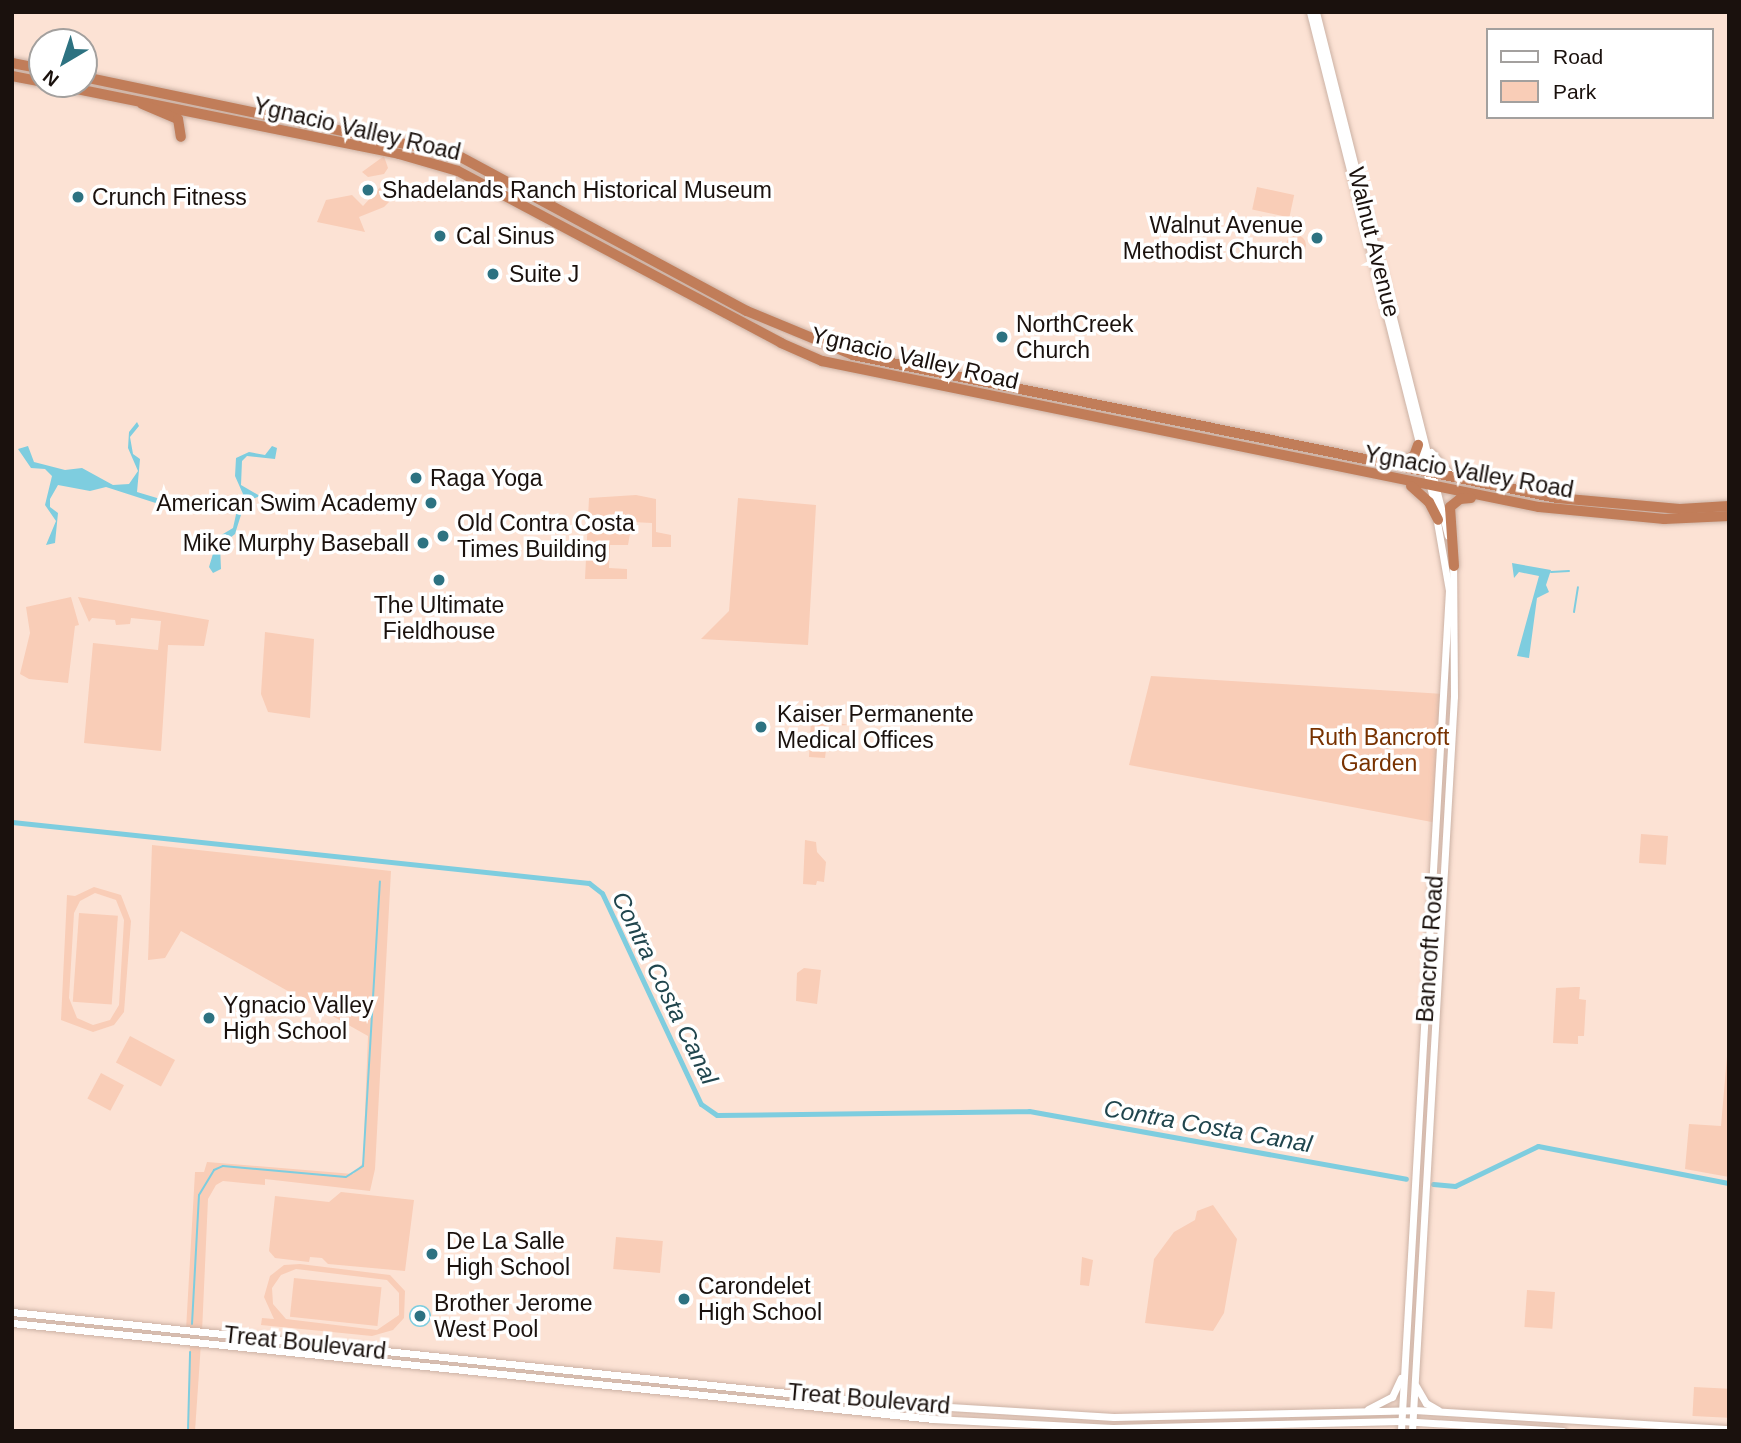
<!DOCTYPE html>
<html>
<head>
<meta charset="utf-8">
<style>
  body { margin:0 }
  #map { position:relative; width:1741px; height:1443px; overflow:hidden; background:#fce2d4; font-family:Arial,sans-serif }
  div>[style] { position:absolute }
  .green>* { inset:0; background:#f9cdb7; transform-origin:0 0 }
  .round { border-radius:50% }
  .water>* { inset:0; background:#7ecddf }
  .stream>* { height:2px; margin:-1px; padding:0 1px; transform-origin:1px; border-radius:1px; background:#7ecddf }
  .canal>* { height:5px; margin:-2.5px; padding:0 2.5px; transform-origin:2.5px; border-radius:2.5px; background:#7ecddf }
  .roads { filter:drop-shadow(0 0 2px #ccb2a5) drop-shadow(0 0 2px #ccb2a5) }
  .secondary>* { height:7px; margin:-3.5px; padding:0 3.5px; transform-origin:3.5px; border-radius:3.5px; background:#fff }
  .highway>* { height:10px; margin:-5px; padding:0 5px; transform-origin:5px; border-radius:5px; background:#c17d59 }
  .dots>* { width:19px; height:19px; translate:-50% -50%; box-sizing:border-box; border:4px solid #fff; border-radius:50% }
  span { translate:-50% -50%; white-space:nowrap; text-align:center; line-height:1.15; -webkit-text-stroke:7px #fff; paint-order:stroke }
  .street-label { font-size:23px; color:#1a110d }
  .poi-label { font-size:23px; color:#1a110d }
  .left { translate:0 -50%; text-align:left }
  .right { translate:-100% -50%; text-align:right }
  .park-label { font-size:23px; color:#783200 }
  .water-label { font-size:24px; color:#20454d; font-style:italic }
  .frame { position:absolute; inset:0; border:14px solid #1a110d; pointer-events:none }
  .legend { position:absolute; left:1486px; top:28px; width:228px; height:91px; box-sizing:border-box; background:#fff; border:2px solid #a3a09e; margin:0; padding:9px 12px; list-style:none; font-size:21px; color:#1a110d }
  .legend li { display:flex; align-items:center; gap:14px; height:35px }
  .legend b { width:35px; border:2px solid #a3a09e }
  .north { position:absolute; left:28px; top:28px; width:70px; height:70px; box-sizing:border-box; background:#fff; border:2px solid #a3a09e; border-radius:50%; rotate:219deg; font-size:19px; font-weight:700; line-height:28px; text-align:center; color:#1a110d }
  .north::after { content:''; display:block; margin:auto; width:24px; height:32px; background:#2d7281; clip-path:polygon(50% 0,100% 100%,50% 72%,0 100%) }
</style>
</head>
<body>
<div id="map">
  <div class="green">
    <div style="clip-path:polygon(384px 156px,388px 168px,384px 174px,368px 177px,362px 172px)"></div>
    <div style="clip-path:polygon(384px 183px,393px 198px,384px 207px,359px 217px,365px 232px,317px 222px,326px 200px,352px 195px,363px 206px)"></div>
    <div style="left:1257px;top:187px;width:38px;height:23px;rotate:12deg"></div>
    <div class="round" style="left:1286px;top:235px;width:20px;height:20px"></div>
    <div style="clip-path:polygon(636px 495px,656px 499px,656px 532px,671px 535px,671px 547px,652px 547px,652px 523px,632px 522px,628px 545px,610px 545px,609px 568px,627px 569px,627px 579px,585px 579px,589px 498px)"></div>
    <div style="clip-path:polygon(738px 498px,816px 505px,808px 645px,701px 639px,729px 611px)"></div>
    <div style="clip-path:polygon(71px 597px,79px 625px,75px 626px,68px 683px,29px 679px,20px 674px,30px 633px,26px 607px)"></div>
    <div style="clip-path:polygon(78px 597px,209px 620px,204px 646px,168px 645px,161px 751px,84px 743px,93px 643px,158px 650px,161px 621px,131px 618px,130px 624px,116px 625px,115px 620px,92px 618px,89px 622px)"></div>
    <div style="clip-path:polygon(265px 632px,314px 639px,310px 718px,268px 712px,261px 694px)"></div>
    <div style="clip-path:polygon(1151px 676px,1444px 694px,1437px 823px,1129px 765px)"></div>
    <div style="clip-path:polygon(811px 718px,849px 725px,829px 726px,825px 758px,809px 757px)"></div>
    <div style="left:1641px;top:834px;width:27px;height:29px;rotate:4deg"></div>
    <div style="clip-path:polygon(805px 840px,816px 842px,817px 852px,826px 862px,824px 882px,817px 881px,816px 885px,803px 884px)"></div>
    <div style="clip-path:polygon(152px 845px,391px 871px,375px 1169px,370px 1191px,265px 1179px,265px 1185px,223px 1181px,216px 1185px,208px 1199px,202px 1332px,186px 1330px,195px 1172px,204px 1172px,207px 1162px,353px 1174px,363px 1163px,368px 1036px,181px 931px,165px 958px,148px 960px)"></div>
    <div style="clip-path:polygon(evenodd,94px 887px,121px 895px,131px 921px,124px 1012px,114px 1025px,93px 1032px,61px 1020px,67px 895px,75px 896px,94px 887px,95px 893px,116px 900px,124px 920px,119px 1005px,110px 1020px,93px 1025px,77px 1018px,69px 998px,74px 913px,80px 901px,95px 893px)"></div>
    <div style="left:79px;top:913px;width:39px;height:89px;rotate:4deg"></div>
    <div style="clip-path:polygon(804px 968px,821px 970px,817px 1004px,796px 1001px,797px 973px)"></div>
    <div style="clip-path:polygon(1575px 987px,1580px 987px,1579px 999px,1586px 1000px,1584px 1036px,1578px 1036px,1578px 1044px,1553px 1043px,1556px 988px)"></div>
    <div style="clip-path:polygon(1729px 1033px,1729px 1177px,1685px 1169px,1689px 1124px,1721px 1126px)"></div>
    <div style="left:130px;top:1036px;width:51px;height:30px;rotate:28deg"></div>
    <div style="left:101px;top:1073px;width:26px;height:29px;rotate:28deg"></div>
    <div style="clip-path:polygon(341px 1192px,414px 1200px,405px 1271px,328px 1264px,322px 1258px,310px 1257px,309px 1262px,275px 1258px,269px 1251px,275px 1196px,329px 1202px)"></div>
    <div style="clip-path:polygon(1213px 1205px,1237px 1239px,1224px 1313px,1213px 1331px,1145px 1323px,1154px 1259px,1174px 1232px,1195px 1220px,1197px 1211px)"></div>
    <div style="left:616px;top:1237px;width:47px;height:32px;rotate:5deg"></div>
    <div style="clip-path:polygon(1082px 1257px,1093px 1260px,1089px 1286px,1080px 1285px)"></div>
    <div style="clip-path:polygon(evenodd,300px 1264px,390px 1275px,405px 1291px,404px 1318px,393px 1330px,372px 1336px,261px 1325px,262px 1318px,274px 1319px,264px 1297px,270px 1276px,284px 1265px,300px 1264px,296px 1269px,387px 1280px,399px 1293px,399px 1315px,377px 1330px,286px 1319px,273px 1304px,272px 1288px,281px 1275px,296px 1269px)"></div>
    <div style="left:294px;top:1278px;width:88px;height:39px;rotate:6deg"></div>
    <div style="left:1527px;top:1290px;width:28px;height:37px;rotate:4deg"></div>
    <div style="clip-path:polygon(190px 1341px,201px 1343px,195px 1431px,188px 1431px)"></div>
    <div style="left:1694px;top:1387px;width:35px;height:29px;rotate:3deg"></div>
  </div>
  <div class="water">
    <div style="clip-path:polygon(137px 422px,139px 426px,130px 437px,133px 454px,140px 459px,137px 492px,177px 504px,191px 498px,194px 507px,168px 507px,106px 487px,90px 491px,58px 485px,50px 499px,50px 507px,58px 513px,55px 543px,46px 545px,56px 521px,45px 505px,52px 476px,45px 469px,31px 468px,18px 449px,28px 446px,34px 462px,65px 470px,82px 468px,113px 485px,129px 484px,138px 471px,128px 448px,129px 432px)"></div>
    <div style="clip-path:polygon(272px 446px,277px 448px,275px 459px,247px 456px,242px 461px,241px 485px,260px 496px,245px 502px,235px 534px,220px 546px,221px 569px,213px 573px,209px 567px,218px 537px,233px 528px,237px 510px,203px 501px,238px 506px,243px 494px,235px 476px,236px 458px,249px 452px,265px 455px)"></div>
    <div style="clip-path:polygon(1512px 563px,1551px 570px,1546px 585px,1549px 592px,1537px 598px,1529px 658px,1517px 656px,1539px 576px,1519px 572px,1514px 578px)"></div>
    <div class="round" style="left:409px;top:1305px;width:22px;height:22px"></div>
  </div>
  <div class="stream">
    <div style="left:1551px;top:572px;width:18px;rotate:-3deg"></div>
    <div style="left:1574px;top:612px;width:25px;rotate:-81deg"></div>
    <div style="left:192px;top:1324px;width:129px;rotate:-86.9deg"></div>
    <div style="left:199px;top:1195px;width:29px;rotate:-59deg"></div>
    <div style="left:214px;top:1170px;width:10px;rotate:-24deg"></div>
    <div style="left:223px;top:1166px;width:123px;rotate:5.1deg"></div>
    <div style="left:346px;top:1177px;width:20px;rotate:-33deg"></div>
    <div style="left:363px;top:1166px;width:285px;rotate:-86.6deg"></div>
    <div style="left:188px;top:1431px;width:79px;rotate:-88.5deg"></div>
  </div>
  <div class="canal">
    <div style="left:12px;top:822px;width:580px;rotate:6.03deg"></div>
    <div style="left:589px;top:883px;width:16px;rotate:38deg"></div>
    <div style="left:602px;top:893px;width:233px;rotate:64.9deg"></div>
    <div style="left:701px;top:1104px;width:19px;rotate:35deg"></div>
    <div style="left:717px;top:1115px;width:312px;rotate:-0.7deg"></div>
    <div style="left:1029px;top:1111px;width:383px;rotate:10.2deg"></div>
    <div style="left:1433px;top:1184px;width:22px;rotate:5deg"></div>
    <div style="left:1455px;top:1186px;width:92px;rotate:-25.7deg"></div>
    <div style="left:1538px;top:1146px;width:195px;rotate:11deg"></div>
  </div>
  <div class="roads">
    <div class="secondary">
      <div style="left:1310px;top:12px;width:496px;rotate:75.8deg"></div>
      <div style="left:1432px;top:493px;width:98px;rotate:80.1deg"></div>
      <div style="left:1449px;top:590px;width:842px;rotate:93.27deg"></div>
      <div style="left:1316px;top:12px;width:540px;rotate:75.86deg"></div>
      <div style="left:1431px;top:452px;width:30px;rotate:49deg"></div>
      <div style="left:12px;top:1312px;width:877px;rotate:5.96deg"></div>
      <div style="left:884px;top:1403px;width:230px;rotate:3.5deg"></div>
      <div style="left:1114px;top:1417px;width:300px;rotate:-1.3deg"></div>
      <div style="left:1414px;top:1410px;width:316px;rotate:3.5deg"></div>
      <div style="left:12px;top:1323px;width:926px;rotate:5.95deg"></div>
      <div style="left:933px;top:1419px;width:180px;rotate:2.9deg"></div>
      <div style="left:1113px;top:1428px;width:288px;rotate:-1.4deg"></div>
      <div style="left:1401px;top:1421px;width:162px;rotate:3.5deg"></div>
      <div style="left:1416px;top:1386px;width:20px;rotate:60deg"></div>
      <div style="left:1426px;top:1403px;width:14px;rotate:30deg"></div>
      <div style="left:1368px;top:1409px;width:27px;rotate:-27deg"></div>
      <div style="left:1392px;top:1397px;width:21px;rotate:-65deg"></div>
      <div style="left:1412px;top:1431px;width:736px;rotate:-86.73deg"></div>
      <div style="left:1454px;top:696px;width:135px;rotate:-90.4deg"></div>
    </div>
    <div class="highway">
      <div style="left:12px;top:63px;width:31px;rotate:11deg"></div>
      <div style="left:12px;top:76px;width:31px;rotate:11deg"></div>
      <div style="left:84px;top:77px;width:381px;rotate:11.8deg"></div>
      <div style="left:457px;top:155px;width:329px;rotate:28.3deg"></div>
      <div style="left:747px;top:311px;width:115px;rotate:22.5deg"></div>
      <div style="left:853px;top:355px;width:718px;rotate:11.48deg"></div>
      <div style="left:1557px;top:498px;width:123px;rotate:5.1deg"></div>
      <div style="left:1680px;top:509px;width:49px;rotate:-3.5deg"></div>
      <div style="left:52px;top:84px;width:354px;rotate:11.4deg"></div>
      <div style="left:399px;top:154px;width:61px;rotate:16.1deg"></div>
      <div style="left:458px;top:171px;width:366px;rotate:28deg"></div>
      <div style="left:781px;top:343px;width:45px;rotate:23.7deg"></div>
      <div style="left:822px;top:361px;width:732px;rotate:11.51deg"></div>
      <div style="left:1539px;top:507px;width:126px;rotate:5.5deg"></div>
      <div style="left:1664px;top:519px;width:65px;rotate:-2.6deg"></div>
      <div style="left:142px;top:104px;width:39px;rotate:23deg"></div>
      <div style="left:178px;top:119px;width:18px;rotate:81deg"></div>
      <div style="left:1397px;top:463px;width:18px;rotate:-22deg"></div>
      <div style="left:1414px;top:456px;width:12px;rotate:-70deg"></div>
      <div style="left:1411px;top:486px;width:24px;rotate:42deg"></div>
      <div style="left:1429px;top:502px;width:20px;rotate:63deg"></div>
      <div style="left:1454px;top:566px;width:59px;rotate:-93.9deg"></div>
      <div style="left:1450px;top:507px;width:13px;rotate:-39deg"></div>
      <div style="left:1460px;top:499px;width:11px;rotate:-5deg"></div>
    </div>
  </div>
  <div class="dots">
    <div style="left:368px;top:190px;background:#2d7281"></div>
    <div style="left:78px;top:197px;background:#2d7281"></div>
    <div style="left:440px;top:236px;background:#2d7281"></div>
    <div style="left:1317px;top:238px;background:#2d7281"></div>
    <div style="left:493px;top:274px;background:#2d7281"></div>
    <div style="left:1002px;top:337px;background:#2d7281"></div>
    <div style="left:416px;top:478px;background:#2d7281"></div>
    <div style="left:431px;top:503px;background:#2d7281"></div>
    <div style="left:443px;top:536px;background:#2d7281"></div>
    <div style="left:423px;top:543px;background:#2d7281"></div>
    <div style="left:439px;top:580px;background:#2d7281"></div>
    <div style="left:761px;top:727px;background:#2d7281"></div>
    <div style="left:209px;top:1018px;background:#2d7281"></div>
    <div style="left:432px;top:1254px;background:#2d7281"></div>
    <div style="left:684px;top:1299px;background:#2d7281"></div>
    <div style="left:420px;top:1316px;background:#2d7281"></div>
  </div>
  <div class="street-label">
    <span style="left:357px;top:129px;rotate:13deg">Ygnacio Valley Road</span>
    <span style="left:1374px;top:242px;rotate:76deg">Walnut Avenue</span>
    <span style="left:915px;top:358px;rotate:13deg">Ygnacio Valley Road</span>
    <span style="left:1469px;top:472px;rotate:10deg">Ygnacio Valley Road</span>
    <span style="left:1430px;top:949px;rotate:-86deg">Bancroft Road</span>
    <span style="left:305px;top:1343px;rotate:6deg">Treat Boulevard</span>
    <span style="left:869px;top:1399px;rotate:5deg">Treat Boulevard</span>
  </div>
  <div class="poi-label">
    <span class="left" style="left:382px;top:190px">Shadelands Ranch Historical Museum</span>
    <span class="left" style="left:92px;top:197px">Crunch Fitness</span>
    <span class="right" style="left:1303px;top:238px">Walnut Avenue<br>Methodist Church</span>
    <span class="left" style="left:456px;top:236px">Cal Sinus</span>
    <span class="left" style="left:509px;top:274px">Suite J</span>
    <span class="left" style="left:1016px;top:337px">NorthCreek<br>Church</span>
    <span class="left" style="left:430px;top:478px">Raga Yoga</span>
    <span class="right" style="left:417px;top:503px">American Swim Academy</span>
    <span class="left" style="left:457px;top:536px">Old Contra Costa<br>Times Building</span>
    <span class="right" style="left:409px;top:543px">Mike Murphy Baseball</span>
    <span style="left:439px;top:618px">The Ultimate<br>Fieldhouse</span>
    <span class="left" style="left:777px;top:727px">Kaiser Permanente<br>Medical Offices</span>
    <span class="left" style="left:223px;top:1018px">Ygnacio Valley<br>High School</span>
    <span class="left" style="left:446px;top:1254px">De La Salle<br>High School</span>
    <span class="left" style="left:698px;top:1299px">Carondelet<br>High School</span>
    <span class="left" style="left:434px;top:1316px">Brother Jerome<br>West Pool</span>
  </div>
  <div class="park-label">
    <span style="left:1379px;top:750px">Ruth Bancroft<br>Garden</span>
  </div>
  <div class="water-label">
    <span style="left:665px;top:988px;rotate:64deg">Contra Costa Canal</span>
    <span style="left:1208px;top:1126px;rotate:10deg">Contra Costa Canal</span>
  </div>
  <div class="frame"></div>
  <ul class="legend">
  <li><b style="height:9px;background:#fff"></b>Road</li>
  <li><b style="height:19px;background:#f9cdb7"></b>Park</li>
  </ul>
  <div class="north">N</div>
</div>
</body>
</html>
